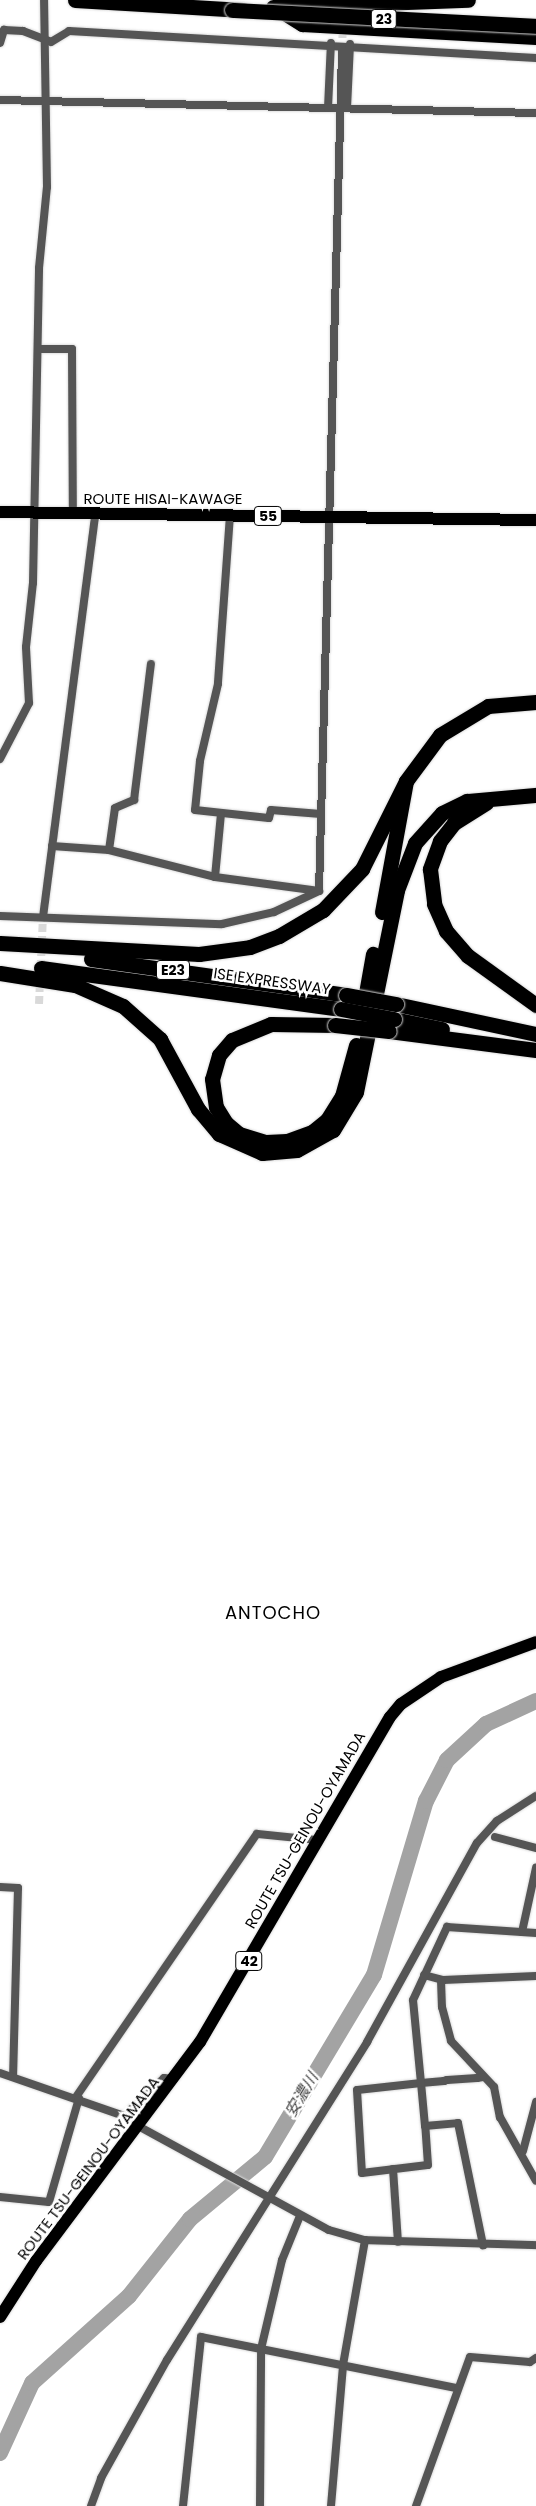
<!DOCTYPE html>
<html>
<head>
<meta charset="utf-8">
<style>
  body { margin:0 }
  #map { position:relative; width:536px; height:2506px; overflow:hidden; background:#fff; font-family:Poppins,"Noto Sans JP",sans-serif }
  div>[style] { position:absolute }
  .river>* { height:16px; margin:-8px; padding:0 8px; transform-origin:8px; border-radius:8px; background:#a3a3a3 }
  .street-tunnel>* { height:8px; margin-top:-4px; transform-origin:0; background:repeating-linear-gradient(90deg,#d9d9d9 0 8px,transparent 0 12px) }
  .roads { filter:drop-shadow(0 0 1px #dbdbdb) drop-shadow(0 0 1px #dbdbdb) }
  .street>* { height:8px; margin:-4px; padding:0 4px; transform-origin:4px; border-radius:4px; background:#555 }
  .primary>* { height:12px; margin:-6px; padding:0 6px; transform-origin:6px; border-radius:6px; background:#000 }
  .highway>* { height:15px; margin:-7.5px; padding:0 7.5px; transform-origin:7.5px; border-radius:7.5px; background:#000 }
  .bridges { filter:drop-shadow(0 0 1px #dbdbdb) drop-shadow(0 0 1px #dbdbdb) }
  .highway-bridge>* { height:15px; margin:-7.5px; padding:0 7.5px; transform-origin:7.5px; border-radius:7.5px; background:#000 }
  span { translate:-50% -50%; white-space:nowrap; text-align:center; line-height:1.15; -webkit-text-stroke:5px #fff; paint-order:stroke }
  .shield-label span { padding:1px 4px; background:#fff; border:1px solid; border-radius:4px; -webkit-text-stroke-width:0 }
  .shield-label { font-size:14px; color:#000; font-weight:700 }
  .street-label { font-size:15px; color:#000 }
  .water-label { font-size:16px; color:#444; font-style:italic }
  .quarter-label { font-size:18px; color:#000; letter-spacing:1px }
</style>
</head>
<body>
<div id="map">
  <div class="river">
    <div style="left:0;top:2453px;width:77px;rotate:-65.4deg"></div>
    <div style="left:32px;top:2383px;width:130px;rotate:-41.9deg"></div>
    <div style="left:129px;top:2296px;width:98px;rotate:-51.6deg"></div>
    <div style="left:190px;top:2219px;width:97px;rotate:-39.6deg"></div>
    <div style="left:265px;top:2157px;width:212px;rotate:-59.1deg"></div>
    <div style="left:374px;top:1975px;width:182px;rotate:-73.4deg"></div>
    <div style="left:426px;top:1801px;width:46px;rotate:-62.9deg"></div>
    <div style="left:447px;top:1760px;width:53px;rotate:-42.7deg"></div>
    <div style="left:486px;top:1724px;width:55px;rotate:-24.7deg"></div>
  </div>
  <div class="street-tunnel">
    <div style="left:342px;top:50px;width:26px;rotate:-88deg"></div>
    <div style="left:39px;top:1004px;width:87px;rotate:-87.4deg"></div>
  </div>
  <div class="roads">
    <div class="street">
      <div style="left:0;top:43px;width:14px;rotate:-73deg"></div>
      <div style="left:4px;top:30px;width:19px;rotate:3deg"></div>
      <div style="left:23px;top:31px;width:30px;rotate:21deg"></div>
      <div style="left:51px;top:42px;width:21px;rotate:-31deg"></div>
      <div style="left:69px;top:31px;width:468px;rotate:3.3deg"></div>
      <div style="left:0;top:100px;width:536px;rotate:1.39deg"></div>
      <div style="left:328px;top:108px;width:65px;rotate:-87.4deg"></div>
      <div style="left:347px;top:108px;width:64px;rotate:-87.3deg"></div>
      <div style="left:39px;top:349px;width:33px"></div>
      <div style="left:72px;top:349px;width:165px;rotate:89.7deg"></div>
      <div style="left:230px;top:515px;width:169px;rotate:94.1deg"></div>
      <div style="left:218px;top:684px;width:79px;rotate:103.2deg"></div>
      <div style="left:200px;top:761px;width:49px;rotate:95.8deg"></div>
      <div style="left:195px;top:810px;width:74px;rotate:6.2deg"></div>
      <div style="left:269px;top:818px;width:8px;rotate:-76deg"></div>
      <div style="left:271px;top:810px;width:50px;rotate:4.6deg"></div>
      <div style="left:0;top:759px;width:63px;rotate:-62.6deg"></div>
      <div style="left:29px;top:703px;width:56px;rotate:-93.1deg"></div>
      <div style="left:26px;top:647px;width:64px;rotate:-83.8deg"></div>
      <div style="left:33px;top:583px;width:315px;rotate:-88.9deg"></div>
      <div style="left:39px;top:268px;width:81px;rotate:-84.4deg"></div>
      <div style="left:47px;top:187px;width:187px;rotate:-90.9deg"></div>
      <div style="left:52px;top:846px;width:57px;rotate:4deg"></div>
      <div style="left:109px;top:850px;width:109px;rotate:14.3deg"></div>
      <div style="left:215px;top:877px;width:105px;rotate:7.7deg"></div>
      <div style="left:109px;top:850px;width:42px;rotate:-81.9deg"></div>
      <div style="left:115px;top:808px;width:21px;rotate:-23deg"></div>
      <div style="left:134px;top:800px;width:137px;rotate:-82.9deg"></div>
      <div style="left:215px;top:877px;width:64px;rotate:-84.6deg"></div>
      <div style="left:319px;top:891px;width:841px;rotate:-88.43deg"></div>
      <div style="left:0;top:916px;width:222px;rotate:2.1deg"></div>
      <div style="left:222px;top:924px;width:53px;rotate:-13deg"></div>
      <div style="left:274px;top:912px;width:50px;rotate:-25deg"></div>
      <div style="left:43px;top:917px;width:405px;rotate:-82.6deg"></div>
      <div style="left:495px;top:1837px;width:42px;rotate:15deg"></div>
      <div style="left:0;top:1887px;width:18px;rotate:3deg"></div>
      <div style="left:18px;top:1888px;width:188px;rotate:91.5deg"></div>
      <div style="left:522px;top:1932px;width:66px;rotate:-77.7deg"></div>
      <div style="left:424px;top:1975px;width:20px;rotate:15deg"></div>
      <div style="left:443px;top:1980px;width:93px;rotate:-2.5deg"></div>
      <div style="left:441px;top:1980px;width:27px;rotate:88deg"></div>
      <div style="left:442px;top:2007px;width:35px;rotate:75deg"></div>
      <div style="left:451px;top:2041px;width:63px;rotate:46.9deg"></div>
      <div style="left:494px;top:2087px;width:31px;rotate:79deg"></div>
      <div style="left:500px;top:2117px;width:73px;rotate:60.6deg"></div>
      <div style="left:0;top:2073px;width:131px;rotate:19.1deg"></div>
      <div style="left:124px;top:2116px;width:55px;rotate:-43.5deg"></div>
      <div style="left:164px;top:2078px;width:10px;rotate:6deg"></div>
      <div style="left:483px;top:2077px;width:6px;rotate:171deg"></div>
      <div style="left:477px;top:2078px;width:30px;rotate:176deg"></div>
      <div style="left:447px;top:2080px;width:3px;rotate:162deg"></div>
      <div style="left:444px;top:2081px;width:23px;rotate:175deg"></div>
      <div style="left:421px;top:2083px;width:64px;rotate:173.8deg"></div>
      <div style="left:357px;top:2090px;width:83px;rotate:86.6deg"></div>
      <div style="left:362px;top:2173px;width:66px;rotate:-6.9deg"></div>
      <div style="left:428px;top:2165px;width:39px;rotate:-94deg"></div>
      <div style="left:425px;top:2126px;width:43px;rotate:-95.3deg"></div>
      <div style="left:421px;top:2083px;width:83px;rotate:-95.5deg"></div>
      <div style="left:413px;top:2000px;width:81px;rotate:-65deg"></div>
      <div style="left:447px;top:1927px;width:89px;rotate:3.9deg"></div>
      <div style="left:76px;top:2097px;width:319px;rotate:-55.5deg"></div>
      <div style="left:257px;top:1834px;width:60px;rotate:5.7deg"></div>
      <div style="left:425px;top:2126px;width:33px;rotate:-5deg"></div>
      <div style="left:458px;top:2123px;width:125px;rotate:78.4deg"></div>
      <div style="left:140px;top:2127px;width:215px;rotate:28.6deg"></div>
      <div style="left:329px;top:2230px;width:37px;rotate:16deg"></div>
      <div style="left:365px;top:2240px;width:171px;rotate:1.7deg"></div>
      <div style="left:523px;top:2151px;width:51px;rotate:-75.1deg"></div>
      <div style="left:393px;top:2169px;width:73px;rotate:86.1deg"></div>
      <div style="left:0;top:2197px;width:49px;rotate:5.8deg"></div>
      <div style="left:49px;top:2202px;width:108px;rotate:-73.9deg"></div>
      <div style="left:91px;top:2506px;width:30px;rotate:-70deg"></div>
      <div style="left:101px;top:2478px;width:135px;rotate:-60.8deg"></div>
      <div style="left:167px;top:2360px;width:376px;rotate:-57.8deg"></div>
      <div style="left:367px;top:2042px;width:227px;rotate:-61.1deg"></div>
      <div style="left:477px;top:1843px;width:30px;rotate:-48deg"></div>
      <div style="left:497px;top:1821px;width:46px;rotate:-32.7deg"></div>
      <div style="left:183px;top:2506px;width:170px;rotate:-83.9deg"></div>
      <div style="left:201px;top:2337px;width:260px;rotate:11.3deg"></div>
      <div style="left:260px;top:2506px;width:157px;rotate:-89.6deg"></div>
      <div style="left:261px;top:2349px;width:91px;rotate:-76.7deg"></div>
      <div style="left:282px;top:2260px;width:48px;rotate:-67.8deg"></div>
      <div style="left:331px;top:2506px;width:142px;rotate:-85.1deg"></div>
      <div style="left:343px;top:2365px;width:127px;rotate:-80deg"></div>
      <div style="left:416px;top:2506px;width:158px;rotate:-70.1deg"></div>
      <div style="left:470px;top:2357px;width:60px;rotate:4.8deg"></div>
      <div style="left:530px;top:2362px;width:7px;rotate:-34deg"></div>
    </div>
    <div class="primary">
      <div style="left:0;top:512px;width:536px;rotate:0.86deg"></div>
      <div style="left:0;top:2317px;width:67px;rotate:-57.3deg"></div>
      <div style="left:36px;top:2261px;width:274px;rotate:-53.2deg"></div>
      <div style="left:200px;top:2042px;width:376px;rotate:-59.7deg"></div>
      <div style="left:390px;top:1717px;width:17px;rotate:-50deg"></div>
      <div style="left:401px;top:1704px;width:48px;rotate:-34deg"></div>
      <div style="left:441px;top:1677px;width:101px;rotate:-20.2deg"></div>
    </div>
    <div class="highway">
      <div style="left:75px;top:0;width:168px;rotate:3.4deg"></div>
      <div style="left:273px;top:7px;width:195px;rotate:-2.1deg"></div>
      <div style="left:281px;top:11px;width:25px;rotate:32deg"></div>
      <div style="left:302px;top:24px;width:234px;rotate:3.2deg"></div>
      <div style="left:486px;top:803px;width:38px;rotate:148deg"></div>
      <div style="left:454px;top:823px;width:23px;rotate:128deg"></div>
      <div style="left:440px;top:841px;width:30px;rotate:110deg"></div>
      <div style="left:430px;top:869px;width:35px;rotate:83deg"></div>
      <div style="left:434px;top:904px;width:30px;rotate:66deg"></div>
      <div style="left:446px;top:931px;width:33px;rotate:49deg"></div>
      <div style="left:468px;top:956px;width:84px;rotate:35.8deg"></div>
      <div style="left:382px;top:912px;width:133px;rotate:-79.6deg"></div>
      <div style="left:0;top:943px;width:199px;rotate:3.2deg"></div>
      <div style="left:199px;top:954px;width:51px;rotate:-7.8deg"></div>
      <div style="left:250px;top:947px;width:31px;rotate:-21deg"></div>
      <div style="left:279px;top:936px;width:51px;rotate:-30.6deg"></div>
      <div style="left:323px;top:910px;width:57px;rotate:-46.4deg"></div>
      <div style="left:362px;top:869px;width:98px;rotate:-63.4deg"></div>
      <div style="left:406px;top:781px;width:57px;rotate:-53.5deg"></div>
      <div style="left:440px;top:735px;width:56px;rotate:-31.1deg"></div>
      <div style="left:488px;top:706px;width:48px;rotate:-4.8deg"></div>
      <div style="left:91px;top:959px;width:258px;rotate:8deg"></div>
      <div style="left:41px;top:968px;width:303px;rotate:7.8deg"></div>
      <div style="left:0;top:973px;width:76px;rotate:9.1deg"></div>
      <div style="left:75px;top:985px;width:52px;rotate:23.6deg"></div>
      <div style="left:123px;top:1006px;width:50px;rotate:41.7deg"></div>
      <div style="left:160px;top:1039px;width:80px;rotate:61.5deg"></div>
      <div style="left:198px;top:1109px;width:33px;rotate:50deg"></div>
      <div style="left:219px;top:1134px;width:47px;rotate:23.8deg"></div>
      <div style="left:262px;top:1153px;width:35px;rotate:-5deg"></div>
      <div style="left:297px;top:1150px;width:41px;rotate:-29.1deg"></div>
      <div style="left:333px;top:1130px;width:44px;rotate:-58.8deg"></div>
      <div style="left:356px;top:1092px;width:206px;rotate:-78.5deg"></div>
      <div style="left:397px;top:890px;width:50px;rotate:-69deg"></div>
      <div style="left:415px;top:843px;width:40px;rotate:-48deg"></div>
      <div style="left:442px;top:813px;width:28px;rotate:-26deg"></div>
      <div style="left:467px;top:801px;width:69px;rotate:-5deg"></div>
      <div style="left:396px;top:1004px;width:143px;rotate:12.1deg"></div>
      <div style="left:363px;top:1010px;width:57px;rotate:-79.9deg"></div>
      <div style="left:394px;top:1019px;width:49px;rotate:11.8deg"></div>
      <div style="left:335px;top:1025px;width:64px;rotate:-179.1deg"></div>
      <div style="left:271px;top:1024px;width:42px;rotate:157.7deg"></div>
      <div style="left:232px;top:1040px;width:20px;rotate:131deg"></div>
      <div style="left:219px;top:1055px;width:25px;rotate:106deg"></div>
      <div style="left:212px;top:1079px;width:28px;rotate:82deg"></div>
      <div style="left:216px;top:1107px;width:19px;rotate:58deg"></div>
      <div style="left:226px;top:1123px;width:17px;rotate:40deg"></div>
      <div style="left:239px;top:1134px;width:28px;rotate:17deg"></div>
      <div style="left:266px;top:1142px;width:21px;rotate:-3deg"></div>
      <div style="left:287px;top:1141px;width:27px;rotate:-20deg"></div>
      <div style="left:312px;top:1132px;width:19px;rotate:-39deg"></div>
      <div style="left:327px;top:1120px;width:28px;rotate:-58deg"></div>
      <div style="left:342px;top:1096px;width:53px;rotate:-74.6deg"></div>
      <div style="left:389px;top:1031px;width:148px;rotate:7.4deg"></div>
    </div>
  </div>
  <div class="bridges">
    <div class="highway-bridge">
      <div style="left:232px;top:10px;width:304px;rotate:3deg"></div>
      <div style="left:346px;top:995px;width:51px;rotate:10.2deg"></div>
      <div style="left:341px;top:1009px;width:54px;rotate:10.7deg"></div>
      <div style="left:335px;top:1025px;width:54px;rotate:6.3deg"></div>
    </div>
  </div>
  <div class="shield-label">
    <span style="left:384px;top:19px">23</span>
    <span style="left:268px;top:516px">55</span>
    <span style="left:173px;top:970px">E23</span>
    <span style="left:249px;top:1961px">42</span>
  </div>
  <div class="street-label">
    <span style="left:163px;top:499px">ROUTE HISAI-KAWAGE</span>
    <span style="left:272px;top:981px;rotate:8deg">ISE EXPRESSWAY</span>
    <span style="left:305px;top:1830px;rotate:-60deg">ROUTE TSU-GEINOU-OYAMADA</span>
    <span style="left:88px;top:2168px;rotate:-53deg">ROUTE TSU-GEINOU-OYAMADA</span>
  </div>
  <div class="water-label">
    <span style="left:302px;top:2095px;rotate:-59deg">安濃川</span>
  </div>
  <div class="quarter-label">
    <span style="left:273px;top:1613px">ANTOCHO</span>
  </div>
</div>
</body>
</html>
